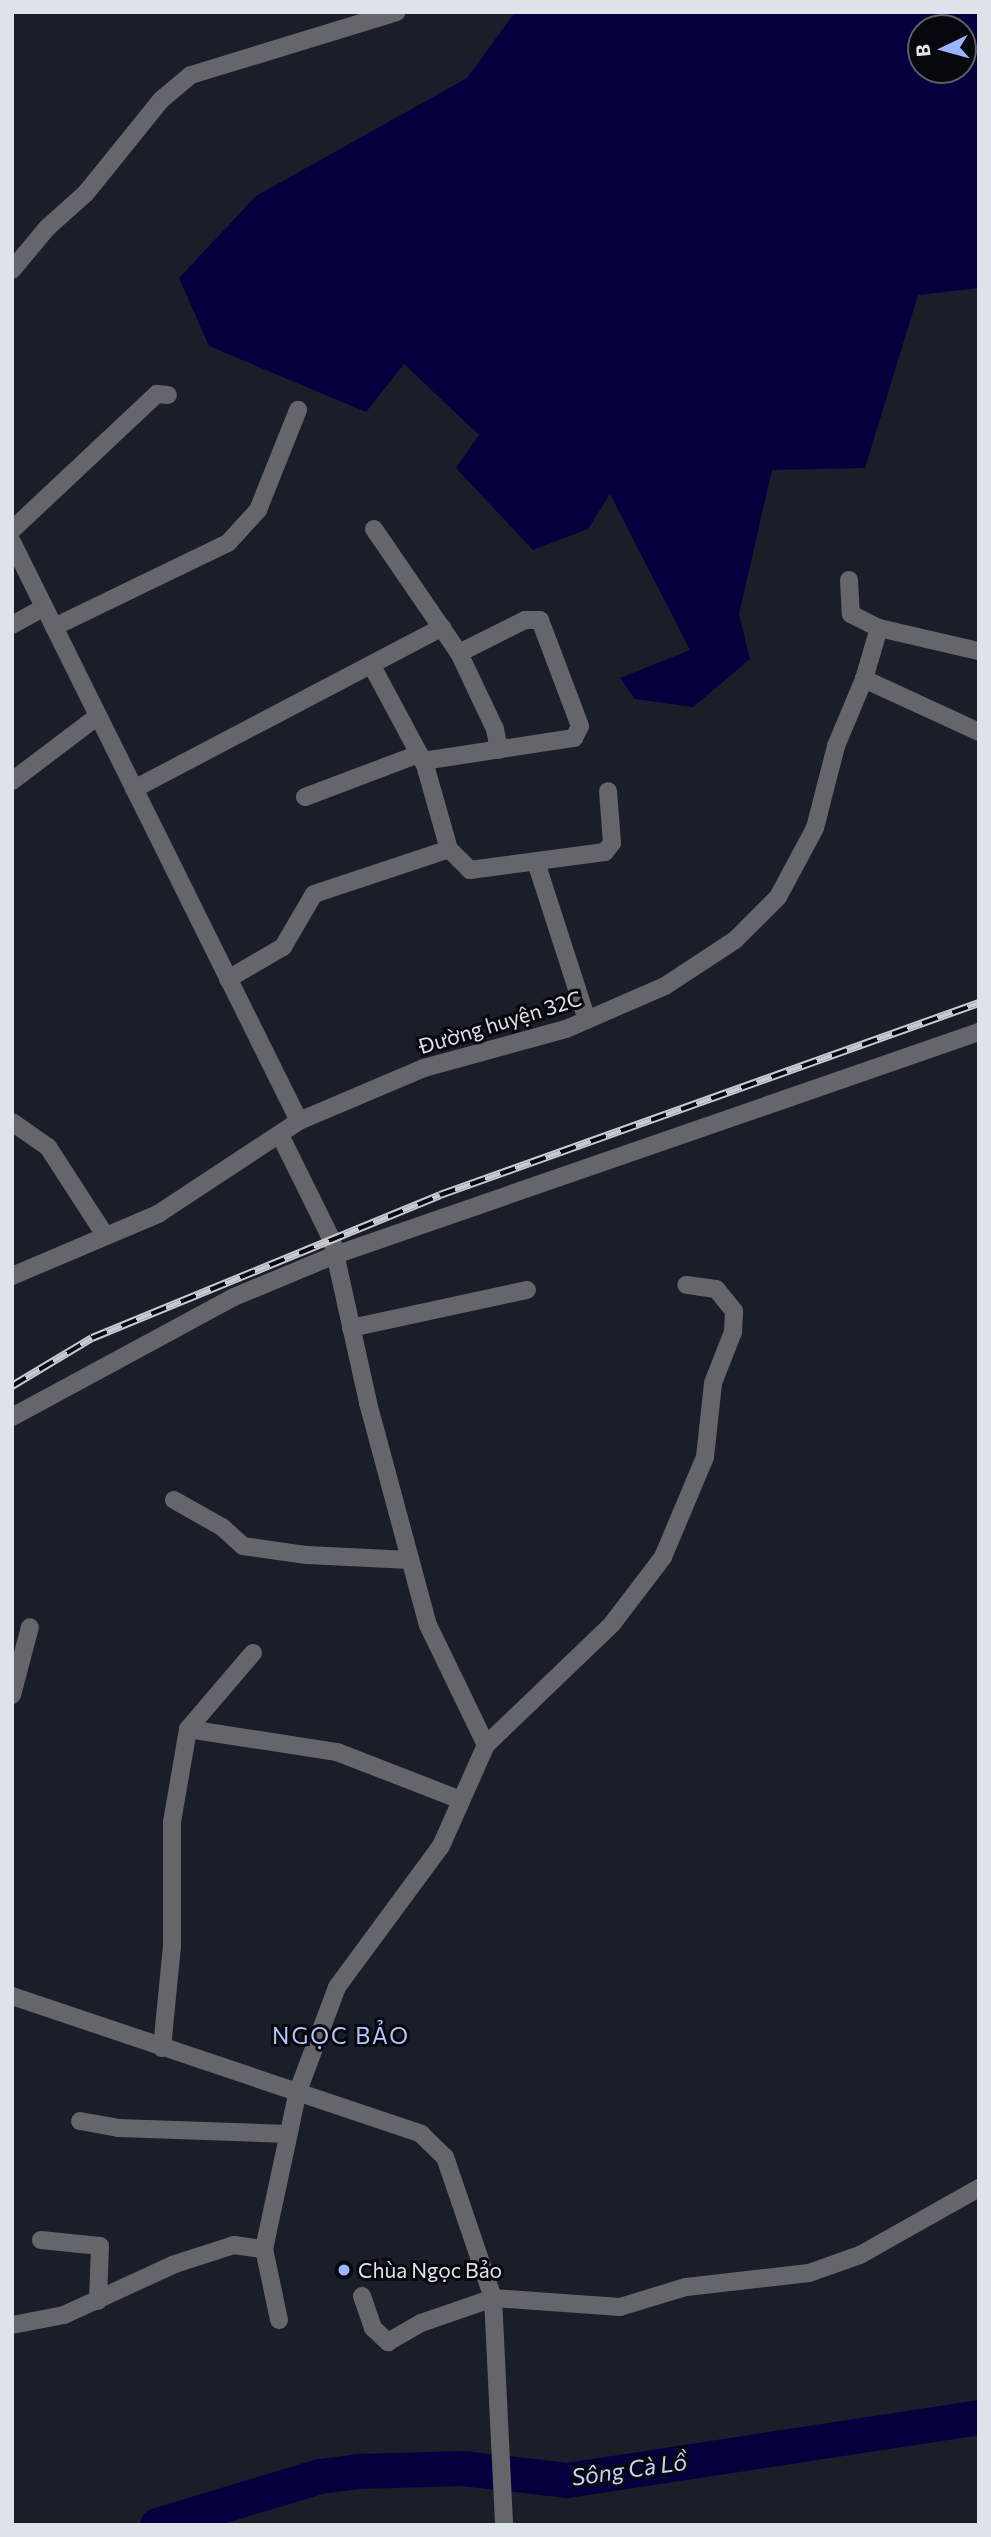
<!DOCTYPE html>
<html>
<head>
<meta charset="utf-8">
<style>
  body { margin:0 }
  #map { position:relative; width:991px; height:2537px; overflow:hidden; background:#1a1e29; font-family:Commissioner,sans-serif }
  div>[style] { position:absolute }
  .water>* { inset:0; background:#03003d }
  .river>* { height:35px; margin:-17.5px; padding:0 17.5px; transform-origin:17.5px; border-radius:17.5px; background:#03003d }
  .minor>* { height:18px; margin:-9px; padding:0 9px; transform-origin:9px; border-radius:9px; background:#64666c }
  .rail>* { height:8px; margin-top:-4px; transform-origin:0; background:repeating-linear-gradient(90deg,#07080d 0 16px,#c6cad1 0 32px); box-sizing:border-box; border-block:2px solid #c6cad1 }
  .dots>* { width:19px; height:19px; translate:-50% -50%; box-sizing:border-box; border:4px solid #07080d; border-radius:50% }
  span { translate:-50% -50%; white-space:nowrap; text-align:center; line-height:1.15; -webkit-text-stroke:6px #07080d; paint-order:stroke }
  .street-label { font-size:21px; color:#dee2e9 }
  .poi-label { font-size:21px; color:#dee2e9 }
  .left { translate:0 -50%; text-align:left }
  .neighbourhood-label { font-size:23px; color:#b2c6fd; letter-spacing:2px }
  .water-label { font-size:23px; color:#c4d4fc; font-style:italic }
  .frame { position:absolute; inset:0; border:14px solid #dee2e9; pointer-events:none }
  .north { position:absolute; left:907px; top:14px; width:70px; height:70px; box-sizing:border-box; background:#07080d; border:2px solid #5d5f65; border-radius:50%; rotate:265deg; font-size:19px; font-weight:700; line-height:28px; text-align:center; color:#dee2e9 }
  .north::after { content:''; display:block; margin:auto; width:24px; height:32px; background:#9ab5fd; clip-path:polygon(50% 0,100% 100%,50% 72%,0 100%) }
</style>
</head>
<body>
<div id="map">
  <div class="water">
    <div style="clip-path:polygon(evenodd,515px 12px,979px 12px,979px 288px,918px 295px,865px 468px,772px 470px,739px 614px,750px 659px,693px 707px,635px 699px,620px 678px,690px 650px,610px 494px,588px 529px,533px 550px,456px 468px,479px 435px,404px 364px,366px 412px,209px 346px,179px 278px,256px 196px,467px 78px,515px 12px,921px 28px,963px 28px,963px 70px,921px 70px,921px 28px)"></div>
  </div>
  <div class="river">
    <div style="left:157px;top:2525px;width:169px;rotate:-16.8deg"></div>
    <div style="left:319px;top:2476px;width:39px;rotate:-7deg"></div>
    <div style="left:358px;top:2471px;width:104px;rotate:-1.7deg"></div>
    <div style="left:462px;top:2468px;width:106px;rotate:6.5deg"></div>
    <div style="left:567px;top:2480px;width:417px;rotate:-8.7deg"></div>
  </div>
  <div class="minor">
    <div style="left:12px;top:270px;width:55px;rotate:-50.2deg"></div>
    <div style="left:47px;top:228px;width:52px;rotate:-41.9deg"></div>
    <div style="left:86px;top:193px;width:119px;rotate:-51.1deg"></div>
    <div style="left:161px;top:100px;width:39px;rotate:-40deg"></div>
    <div style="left:191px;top:75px;width:215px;rotate:-17deg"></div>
    <div style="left:374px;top:529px;width:150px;rotate:55.6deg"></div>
    <div style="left:459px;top:653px;width:84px;rotate:64.7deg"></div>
    <div style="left:495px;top:729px;width:21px;rotate:79deg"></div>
    <div style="left:12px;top:530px;width:199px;rotate:-43.2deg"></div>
    <div style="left:157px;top:394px;width:11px;rotate:5deg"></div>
    <div style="left:12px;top:542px;width:646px;rotate:63.63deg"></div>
    <div style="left:849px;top:580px;width:34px;rotate:87deg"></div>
    <div style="left:851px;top:614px;width:31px;rotate:27deg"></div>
    <div style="left:12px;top:625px;width:37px;rotate:-29deg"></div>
    <div style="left:54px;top:627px;width:193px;rotate:-25.8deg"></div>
    <div style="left:228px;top:543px;width:45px;rotate:-47.7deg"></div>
    <div style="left:258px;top:510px;width:108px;rotate:-68.2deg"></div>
    <div style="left:372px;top:666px;width:112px;rotate:61.8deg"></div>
    <div style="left:425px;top:765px;width:87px;rotate:74.1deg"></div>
    <div style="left:449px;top:849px;width:30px;rotate:45deg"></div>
    <div style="left:470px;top:870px;width:136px;rotate:-7.6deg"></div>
    <div style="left:605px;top:852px;width:11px;rotate:-52deg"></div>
    <div style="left:612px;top:843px;width:52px;rotate:-94.4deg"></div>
    <div style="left:864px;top:679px;width:53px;rotate:-73.6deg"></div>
    <div style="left:879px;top:628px;width:103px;rotate:13deg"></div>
    <div style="left:423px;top:761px;width:153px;rotate:-8.7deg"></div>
    <div style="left:574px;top:738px;width:13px;rotate:-63deg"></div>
    <div style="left:580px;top:726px;width:113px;rotate:-110.7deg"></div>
    <div style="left:540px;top:620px;width:15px;rotate:180deg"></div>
    <div style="left:525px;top:620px;width:74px;rotate:153.4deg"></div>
    <div style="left:12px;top:781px;width:108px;rotate:-37.1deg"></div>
    <div style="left:134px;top:789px;width:348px;rotate:-27.7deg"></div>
    <div style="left:305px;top:797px;width:122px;rotate:-20.7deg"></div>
    <div style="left:536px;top:862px;width:166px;rotate:72.1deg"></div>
    <div style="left:228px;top:979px;width:64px;rotate:-30.2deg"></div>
    <div style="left:283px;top:947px;width:61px;rotate:-59.7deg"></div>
    <div style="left:314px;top:894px;width:142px;rotate:-18.4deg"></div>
    <div style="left:12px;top:1122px;width:44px;rotate:34.8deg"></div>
    <div style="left:48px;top:1147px;width:105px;rotate:57.1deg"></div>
    <div style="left:280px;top:1135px;width:117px;rotate:63.7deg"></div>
    <div style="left:332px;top:1240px;width:167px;rotate:77.5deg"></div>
    <div style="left:368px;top:1403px;width:230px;rotate:74.9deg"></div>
    <div style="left:428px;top:1625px;width:133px;rotate:64.2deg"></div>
    <div style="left:12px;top:1276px;width:159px;rotate:-23deg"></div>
    <div style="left:158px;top:1214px;width:169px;rotate:-33.4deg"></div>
    <div style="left:299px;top:1121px;width:136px;rotate:-23deg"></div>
    <div style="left:424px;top:1068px;width:147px;rotate:-15.4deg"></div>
    <div style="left:566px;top:1029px;width:108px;rotate:-23.5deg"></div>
    <div style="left:665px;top:986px;width:84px;rotate:-33.3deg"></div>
    <div style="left:735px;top:940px;width:61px;rotate:-45deg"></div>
    <div style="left:778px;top:897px;width:78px;rotate:-61.8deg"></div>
    <div style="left:815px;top:828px;width:85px;rotate:-75.6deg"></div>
    <div style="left:836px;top:746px;width:73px;rotate:-67.3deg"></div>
    <div style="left:864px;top:679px;width:127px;rotate:24.7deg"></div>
    <div style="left:351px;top:1328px;width:180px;rotate:-12.2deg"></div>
    <div style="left:12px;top:1417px;width:252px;rotate:-28.4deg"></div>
    <div style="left:234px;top:1297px;width:109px;rotate:-22.6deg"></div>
    <div style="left:335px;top:1255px;width:682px;rotate:-19.1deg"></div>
    <div style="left:174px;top:1500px;width:55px;rotate:29.4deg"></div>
    <div style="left:222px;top:1527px;width:28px;rotate:42deg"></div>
    <div style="left:243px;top:1546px;width:65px;rotate:8deg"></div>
    <div style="left:307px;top:1555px;width:103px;rotate:2.8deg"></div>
    <div style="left:12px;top:1695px;width:70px;rotate:-75.2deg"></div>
    <div style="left:188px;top:1729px;width:151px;rotate:8.8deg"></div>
    <div style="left:337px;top:1752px;width:133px;rotate:21.2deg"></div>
    <div style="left:12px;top:1996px;width:432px;rotate:18.6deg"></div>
    <div style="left:421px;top:2134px;width:33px;rotate:44deg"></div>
    <div style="left:445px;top:2157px;width:149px;rotate:71.2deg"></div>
    <div style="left:493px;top:2298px;width:127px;rotate:4.1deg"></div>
    <div style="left:620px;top:2307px;width:69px;rotate:-16.9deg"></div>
    <div style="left:686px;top:2287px;width:124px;rotate:-6.5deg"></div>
    <div style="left:809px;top:2273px;width:54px;rotate:-19.4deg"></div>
    <div style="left:860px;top:2255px;width:137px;rotate:-29.4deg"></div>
    <div style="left:162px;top:2048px;width:102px;rotate:-84.4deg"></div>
    <div style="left:172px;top:1946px;width:124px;rotate:-90deg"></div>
    <div style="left:172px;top:1822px;width:94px;rotate:-80.2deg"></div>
    <div style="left:188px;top:1729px;width:100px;rotate:-49.5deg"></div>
    <div style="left:80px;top:2121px;width:39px;rotate:10deg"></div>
    <div style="left:118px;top:2128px;width:170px;rotate:2deg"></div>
    <div style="left:41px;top:2240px;width:59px;rotate:5.8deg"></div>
    <div style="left:100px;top:2246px;width:55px;rotate:92.1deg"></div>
    <div style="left:362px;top:2296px;width:34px;rotate:71deg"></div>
    <div style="left:373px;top:2328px;width:21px;rotate:43deg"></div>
    <div style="left:388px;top:2342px;width:38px;rotate:-30deg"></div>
    <div style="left:421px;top:2323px;width:76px;rotate:-19.1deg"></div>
    <div style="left:493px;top:2298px;width:227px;rotate:87.2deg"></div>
    <div style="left:279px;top:2320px;width:73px;rotate:-101.9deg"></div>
    <div style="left:264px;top:2249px;width:162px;rotate:-77.9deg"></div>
    <div style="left:298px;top:2091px;width:111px;rotate:-69.4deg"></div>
    <div style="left:337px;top:1987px;width:175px;rotate:-53.6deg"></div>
    <div style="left:441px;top:1846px;width:111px;rotate:-66deg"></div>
    <div style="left:486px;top:1745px;width:175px;rotate:-43.8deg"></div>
    <div style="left:612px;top:1624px;width:84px;rotate:-52.7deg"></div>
    <div style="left:663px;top:1557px;width:108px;rotate:-67.2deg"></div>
    <div style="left:705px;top:1457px;width:74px;rotate:-83.8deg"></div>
    <div style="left:713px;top:1383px;width:55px;rotate:-68.6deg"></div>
    <div style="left:733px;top:1332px;width:21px;rotate:-87deg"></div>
    <div style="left:734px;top:1311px;width:28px;rotate:-129deg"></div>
    <div style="left:716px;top:1289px;width:30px;rotate:-172deg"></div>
    <div style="left:12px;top:2325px;width:53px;rotate:-10.9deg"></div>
    <div style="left:64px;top:2315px;width:122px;rotate:-24.7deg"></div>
    <div style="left:175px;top:2264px;width:62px;rotate:-17.9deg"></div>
    <div style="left:234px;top:2245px;width:30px;rotate:8deg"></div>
  </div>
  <div class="rail">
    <div style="left:12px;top:1386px;width:93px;rotate:-31deg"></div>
    <div style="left:92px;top:1338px;width:376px;rotate:-22.3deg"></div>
    <div style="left:440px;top:1195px;width:572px;rotate:-19.61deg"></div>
  </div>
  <div class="dots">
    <div style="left:344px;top:2270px;background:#9ab5fd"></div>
  </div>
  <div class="street-label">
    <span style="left:500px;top:1022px;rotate:-17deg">Đường huyện 32C</span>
  </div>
  <div class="poi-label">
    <span class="left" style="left:358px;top:2270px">Chùa Ngọc Bảo</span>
  </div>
  <div class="neighbourhood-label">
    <span style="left:341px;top:2035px">NGỌC BẢO</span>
  </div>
  <div class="water-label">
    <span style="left:629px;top:2469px;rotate:-8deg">Sông Cà Lồ</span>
  </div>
  <div class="frame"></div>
  <div class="north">B</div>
</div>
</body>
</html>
